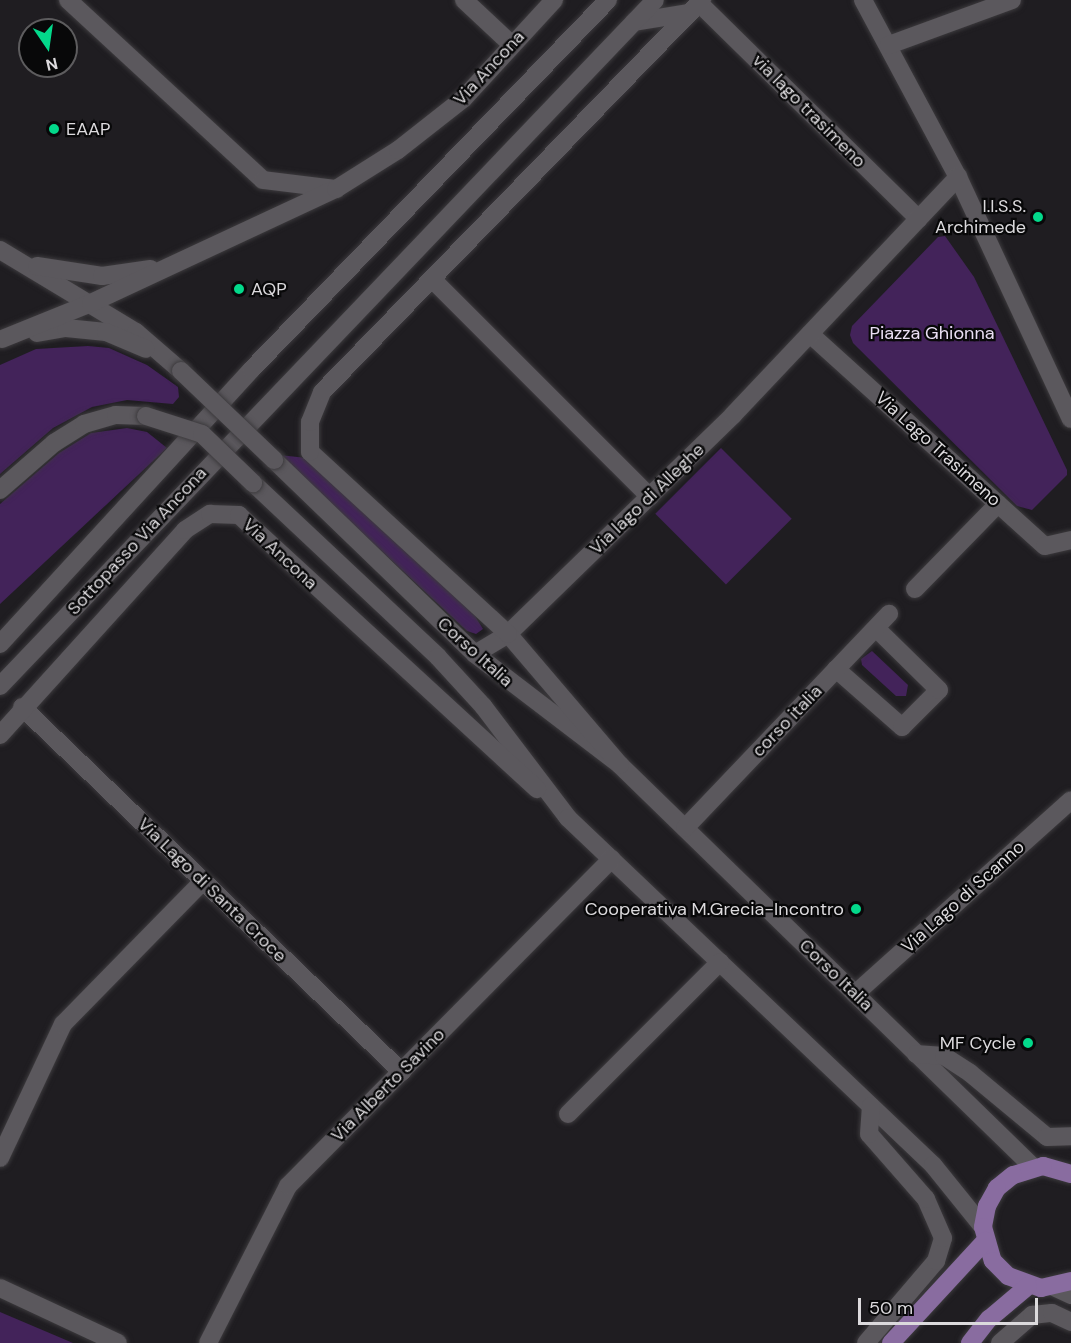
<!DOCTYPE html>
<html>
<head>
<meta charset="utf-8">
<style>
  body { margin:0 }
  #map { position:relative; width:1071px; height:1343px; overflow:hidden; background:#1f1d21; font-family:"DM Sans",sans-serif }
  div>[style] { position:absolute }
  .green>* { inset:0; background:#43235a; transform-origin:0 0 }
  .roads { filter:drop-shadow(0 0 2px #3c3a3d) drop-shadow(0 0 2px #3c3a3d) }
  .minor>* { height:18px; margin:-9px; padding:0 9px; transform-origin:9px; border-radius:9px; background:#5b585d }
  .major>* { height:18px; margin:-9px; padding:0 9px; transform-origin:9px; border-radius:9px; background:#896ca0 }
  .bridges { filter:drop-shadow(0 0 2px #3c3a3d) drop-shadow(0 0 2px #3c3a3d) }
  .minor-bridge>* { height:18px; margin:-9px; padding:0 9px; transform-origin:9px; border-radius:9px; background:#5b585d }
  .dots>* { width:16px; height:16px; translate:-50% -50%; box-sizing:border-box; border:3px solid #080809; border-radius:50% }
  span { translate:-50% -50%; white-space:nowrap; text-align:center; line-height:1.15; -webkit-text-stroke:4.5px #080809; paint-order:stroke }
  .street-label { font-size:18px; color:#dcdadd }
  .poi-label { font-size:18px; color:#dcdadd }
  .left { translate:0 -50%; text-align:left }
  .right { translate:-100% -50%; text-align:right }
  .park-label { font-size:18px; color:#eadff4 }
  .north { position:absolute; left:18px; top:18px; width:60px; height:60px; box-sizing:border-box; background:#080809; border:2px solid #5d5c5e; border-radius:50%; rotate:167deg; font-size:16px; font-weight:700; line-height:24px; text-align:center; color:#dcdadd }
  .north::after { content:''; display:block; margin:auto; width:21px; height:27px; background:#03d98b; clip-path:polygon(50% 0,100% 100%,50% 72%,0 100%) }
  .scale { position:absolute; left:858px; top:1298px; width:180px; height:27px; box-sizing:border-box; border:3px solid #dcdadd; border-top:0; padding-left:8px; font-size:18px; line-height:21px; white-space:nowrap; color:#dcdadd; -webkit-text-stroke:4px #080809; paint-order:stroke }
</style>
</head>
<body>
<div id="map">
  <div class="green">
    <div style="clip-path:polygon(945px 236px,974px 277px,1067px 470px,1067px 475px,1032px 510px,1017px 506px,853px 343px,850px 335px,852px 326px,938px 237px)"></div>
    <div style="clip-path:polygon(88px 346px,109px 348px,147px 365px,178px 387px,179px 397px,173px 404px,127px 400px,92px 407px,53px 428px,0 474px,0 365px,36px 349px)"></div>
    <div style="clip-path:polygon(127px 428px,147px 432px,167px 448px,0 604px,0 504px,59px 453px,91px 433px)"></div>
    <div style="left:721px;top:448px;width:100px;height:93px;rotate:45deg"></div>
    <div style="clip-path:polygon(279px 455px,307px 458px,475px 616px,483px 629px,476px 634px,467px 631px)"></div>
    <div style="clip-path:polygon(872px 651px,908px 685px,906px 696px,896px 696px,862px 665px,861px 659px)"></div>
    <div style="clip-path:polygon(0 1312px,73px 1343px,0 1343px)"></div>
  </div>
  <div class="roads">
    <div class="minor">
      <div style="left:68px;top:0;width:265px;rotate:42.7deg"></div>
      <div style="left:263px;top:180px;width:74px;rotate:7deg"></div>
      <div style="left:464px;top:0;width:64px;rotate:43.1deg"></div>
      <div style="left:863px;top:0;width:201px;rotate:61.8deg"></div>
      <div style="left:958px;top:177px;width:267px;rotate:65deg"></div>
      <div style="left:699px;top:3px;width:308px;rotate:44.5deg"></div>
      <div style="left:634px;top:22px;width:56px;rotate:-9.3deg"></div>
      <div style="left:889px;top:45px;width:131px;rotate:-20.1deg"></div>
      <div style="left:0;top:250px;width:159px;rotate:31.1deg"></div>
      <div style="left:136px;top:332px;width:60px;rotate:40.9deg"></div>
      <div style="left:37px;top:266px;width:66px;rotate:8.7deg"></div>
      <div style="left:102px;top:276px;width:49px;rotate:-8.3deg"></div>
      <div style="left:432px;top:279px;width:308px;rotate:45deg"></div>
      <div style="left:37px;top:333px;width:29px;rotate:-10deg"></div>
      <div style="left:66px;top:328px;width:40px;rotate:5.7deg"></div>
      <div style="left:106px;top:332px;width:43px;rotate:23deg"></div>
      <div style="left:810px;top:334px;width:316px;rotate:42.1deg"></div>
      <div style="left:1045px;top:546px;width:27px;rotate:-13deg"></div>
      <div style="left:2px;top:339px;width:96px;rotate:-22deg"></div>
      <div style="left:91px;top:303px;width:270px;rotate:-25deg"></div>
      <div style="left:336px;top:189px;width:73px;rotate:-32.2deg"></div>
      <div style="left:398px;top:150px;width:84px;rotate:-38.2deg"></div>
      <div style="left:464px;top:98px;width:133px;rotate:-47.4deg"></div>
      <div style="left:274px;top:460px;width:279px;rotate:44deg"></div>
      <div style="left:475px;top:654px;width:183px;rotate:37.4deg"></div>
      <div style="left:620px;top:765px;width:576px;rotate:44.23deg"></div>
      <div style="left:253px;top:483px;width:254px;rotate:43.2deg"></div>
      <div style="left:438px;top:657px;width:67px;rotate:47.4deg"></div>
      <div style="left:483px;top:706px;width:141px;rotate:52.8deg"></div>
      <div style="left:568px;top:818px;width:504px;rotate:43.55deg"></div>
      <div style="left:933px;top:1165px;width:80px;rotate:51.1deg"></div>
      <div style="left:0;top:490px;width:72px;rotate:-41deg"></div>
      <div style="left:54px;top:443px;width:36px;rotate:-32deg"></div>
      <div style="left:84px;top:424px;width:33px;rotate:-16deg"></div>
      <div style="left:116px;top:415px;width:30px;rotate:2deg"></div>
      <div style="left:915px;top:589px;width:119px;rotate:-45.7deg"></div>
      <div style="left:0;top:644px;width:372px;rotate:-47.5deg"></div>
      <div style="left:251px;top:370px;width:514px;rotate:-46.02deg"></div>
      <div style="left:475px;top:654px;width:39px;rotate:-31deg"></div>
      <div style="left:508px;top:634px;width:314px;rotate:-44.2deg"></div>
      <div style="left:733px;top:415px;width:328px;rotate:-46.6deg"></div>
      <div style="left:836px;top:669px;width:88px;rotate:41.3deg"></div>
      <div style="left:902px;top:727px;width:52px;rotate:-45deg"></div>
      <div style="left:939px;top:690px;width:88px;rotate:-135.5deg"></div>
      <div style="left:0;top:686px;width:948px;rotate:-46.32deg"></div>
      <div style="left:22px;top:707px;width:527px;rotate:43.85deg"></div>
      <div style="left:0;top:735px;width:276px;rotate:-47.9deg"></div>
      <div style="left:185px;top:530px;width:30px;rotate:-33deg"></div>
      <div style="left:210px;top:514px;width:29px;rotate:2deg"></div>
      <div style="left:239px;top:515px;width:405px;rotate:42.6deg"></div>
      <div style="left:620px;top:765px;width:172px;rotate:-130.5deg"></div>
      <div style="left:508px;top:634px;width:269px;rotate:-137.4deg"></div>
      <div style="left:310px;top:452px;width:30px;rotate:-90deg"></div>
      <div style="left:310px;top:422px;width:32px;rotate:-68deg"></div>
      <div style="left:322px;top:392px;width:546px;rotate:-45.89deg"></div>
      <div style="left:685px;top:828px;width:296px;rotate:-46.4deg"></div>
      <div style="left:855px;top:994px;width:290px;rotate:-41.9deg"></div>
      <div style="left:916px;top:1054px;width:28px;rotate:4deg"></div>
      <div style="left:944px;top:1056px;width:31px;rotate:33deg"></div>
      <div style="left:970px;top:1073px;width:100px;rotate:39.7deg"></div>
      <div style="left:1047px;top:1137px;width:24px;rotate:-2deg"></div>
      <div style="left:568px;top:1114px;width:215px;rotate:-45deg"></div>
      <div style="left:0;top:1158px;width:148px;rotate:-64.8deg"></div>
      <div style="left:63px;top:1024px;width:200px;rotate:-45.6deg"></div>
      <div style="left:1054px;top:1287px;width:19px;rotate:25deg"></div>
      <div style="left:0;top:1288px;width:130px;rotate:25deg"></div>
      <div style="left:208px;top:1343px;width:176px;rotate:-63deg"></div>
      <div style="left:288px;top:1186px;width:460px;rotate:-45.3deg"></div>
      <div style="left:866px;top:1343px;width:108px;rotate:-49.5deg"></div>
      <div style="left:936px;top:1261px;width:24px;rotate:-73deg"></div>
      <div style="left:943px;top:1238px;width:43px;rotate:-113.6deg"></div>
      <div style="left:926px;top:1199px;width:86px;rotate:-131.2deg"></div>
      <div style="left:869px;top:1134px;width:28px;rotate:-86deg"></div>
      <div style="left:1000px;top:1343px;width:43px;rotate:-41.2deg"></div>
      <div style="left:1032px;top:1315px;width:20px;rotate:-6deg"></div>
      <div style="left:1052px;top:1313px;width:21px;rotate:25deg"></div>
    </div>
    <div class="major">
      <div style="left:1071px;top:1174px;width:29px;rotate:-164deg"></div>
      <div style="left:1043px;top:1166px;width:31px;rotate:163deg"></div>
      <div style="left:1013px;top:1175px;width:21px;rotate:141deg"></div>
      <div style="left:997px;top:1188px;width:21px;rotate:119deg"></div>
      <div style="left:987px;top:1206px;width:21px;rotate:101deg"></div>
      <div style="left:983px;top:1227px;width:35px;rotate:74deg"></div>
      <div style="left:993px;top:1261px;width:21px;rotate:45deg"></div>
      <div style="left:1008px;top:1276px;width:35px;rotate:20deg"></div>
      <div style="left:1041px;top:1288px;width:31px;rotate:-13deg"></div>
      <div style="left:891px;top:1343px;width:139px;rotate:-47.3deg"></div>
      <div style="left:970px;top:1343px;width:31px;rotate:-52deg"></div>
      <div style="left:989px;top:1319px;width:51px;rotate:-40.2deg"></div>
    </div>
  </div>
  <div class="bridges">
    <div class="minor-bridge">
      <div style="left:181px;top:371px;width:129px;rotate:43.7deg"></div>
      <div style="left:146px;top:416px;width:59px;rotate:17.8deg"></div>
      <div style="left:202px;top:434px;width:71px;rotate:43.9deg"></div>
    </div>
  </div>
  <div class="dots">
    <div style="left:54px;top:129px;background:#03d98b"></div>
    <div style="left:1038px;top:217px;background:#03d98b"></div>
    <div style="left:239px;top:289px;background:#03d98b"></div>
    <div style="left:856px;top:909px;background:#03d98b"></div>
    <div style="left:1028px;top:1043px;background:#03d98b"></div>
  </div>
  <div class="street-label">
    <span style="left:489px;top:68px;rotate:-47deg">Via Ancona</span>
    <span style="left:809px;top:111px;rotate:45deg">via lago trasimeno</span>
    <span style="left:938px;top:449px;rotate:42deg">Via Lago Trasimeno</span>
    <span style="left:647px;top:499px;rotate:-44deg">Via lago di Alleghe</span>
    <span style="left:137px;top:541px;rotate:-47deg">Sottopasso Via Ancona</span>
    <span style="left:280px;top:554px;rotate:43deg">Via Ancona</span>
    <span style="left:475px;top:652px;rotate:42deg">Corso Italia</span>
    <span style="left:787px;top:721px;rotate:-46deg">corso italia</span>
    <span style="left:212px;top:890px;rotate:44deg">Via Lago di Santa Croce</span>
    <span style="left:963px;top:897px;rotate:-42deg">Via Lago di Scanno</span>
    <span style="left:836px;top:975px;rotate:44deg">Corso Italia</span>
    <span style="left:388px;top:1085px;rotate:-45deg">Via Alberto Savino</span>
  </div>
  <div class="poi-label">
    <span class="left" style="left:66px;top:129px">EAAP</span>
    <span class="right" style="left:1026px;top:217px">I.I.S.S.<br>Archimede</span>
    <span class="left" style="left:251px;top:289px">AQP</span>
    <span class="right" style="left:844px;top:909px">Cooperativa M.Grecia-Incontro</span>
    <span class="right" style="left:1016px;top:1043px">MF Cycle</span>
  </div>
  <div class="park-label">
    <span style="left:932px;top:333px">Piazza Ghionna</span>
  </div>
  <div class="north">N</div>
  <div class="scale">50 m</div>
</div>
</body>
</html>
